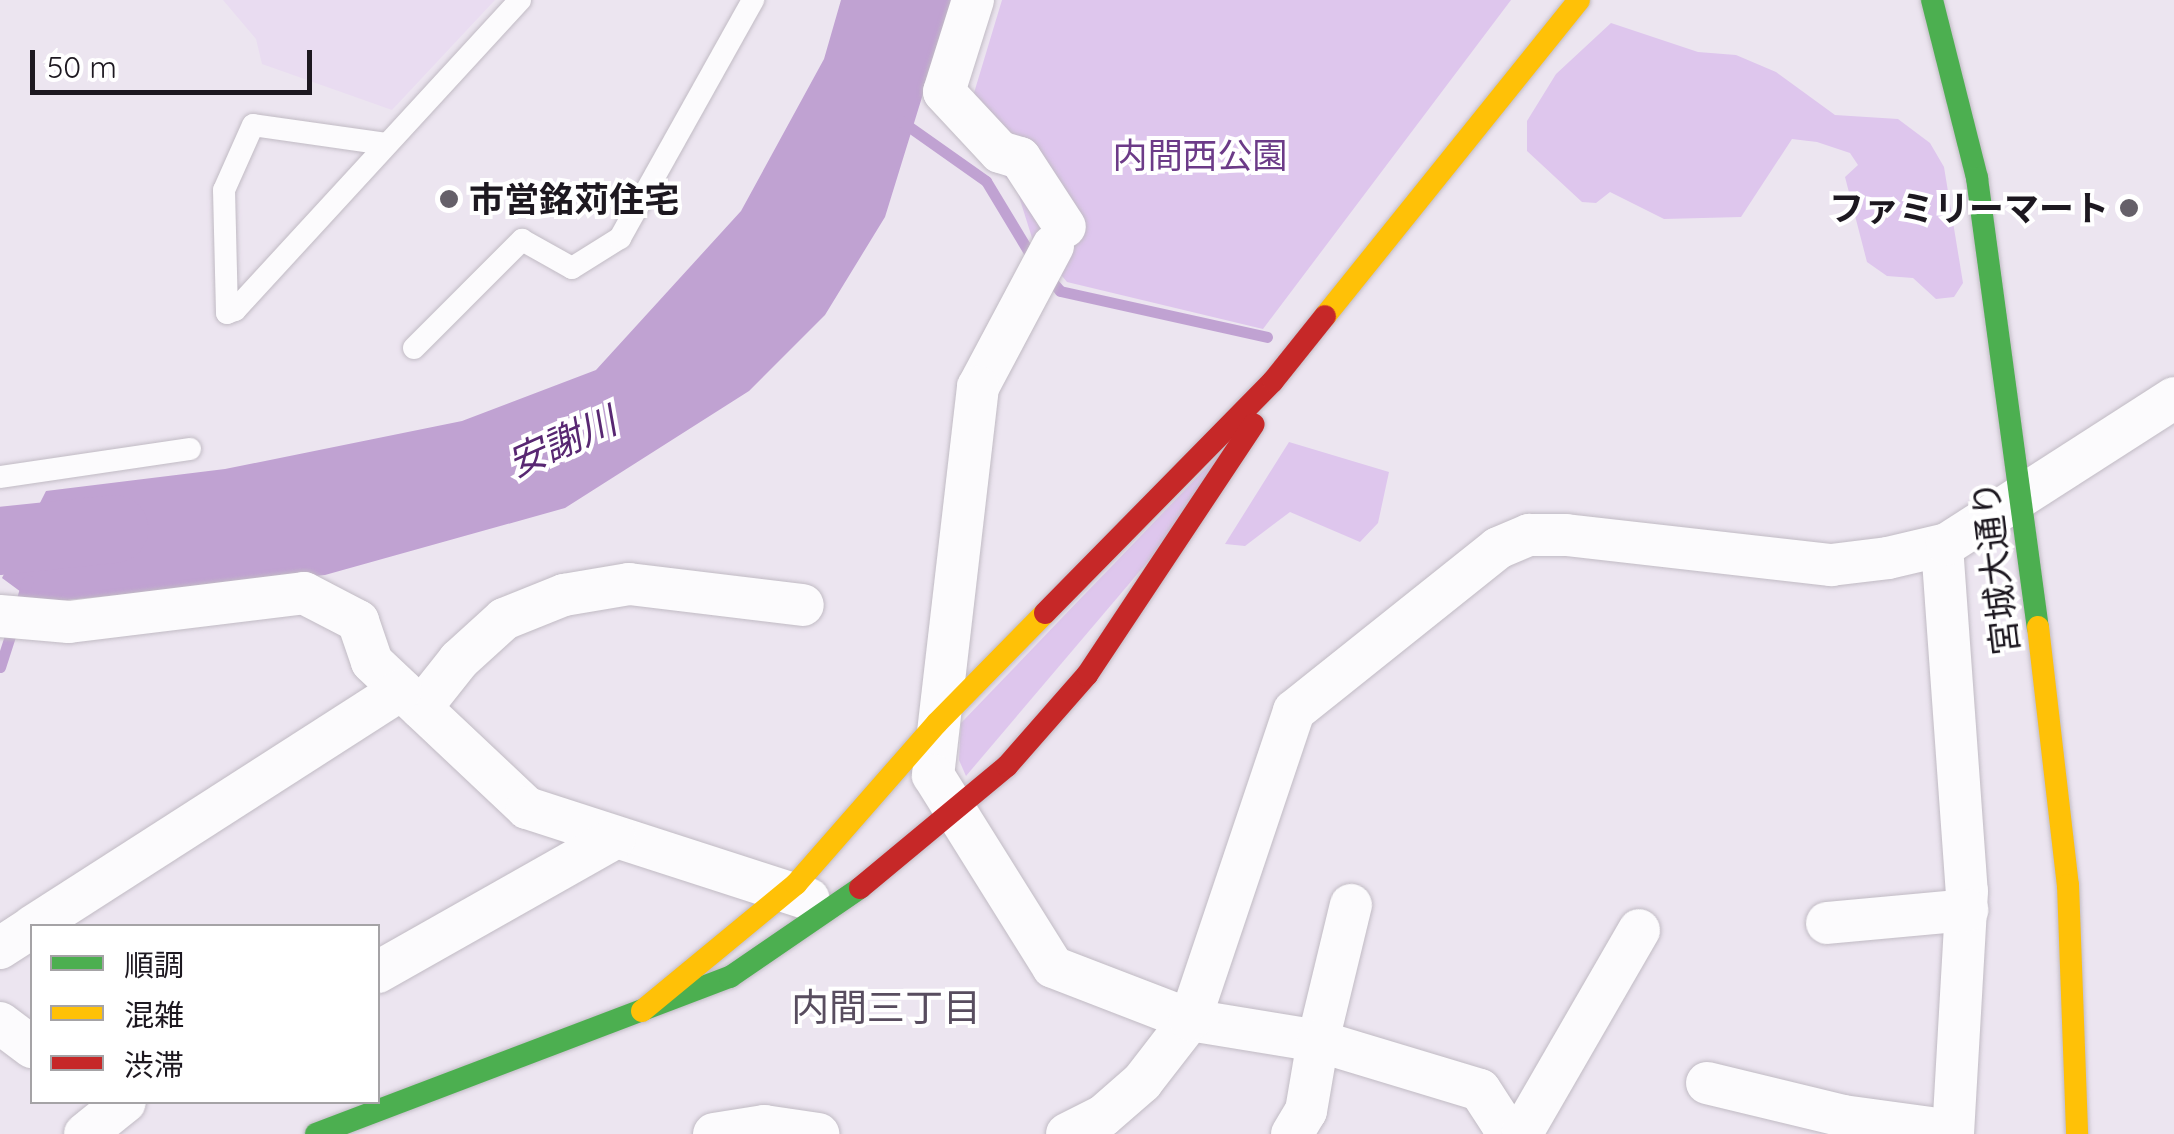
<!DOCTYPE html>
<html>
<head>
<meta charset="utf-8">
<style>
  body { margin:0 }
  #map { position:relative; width:2174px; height:1134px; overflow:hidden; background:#ece5f0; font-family:Quicksand,"Noto Sans JP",sans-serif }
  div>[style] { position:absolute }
  .built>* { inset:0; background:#e9dcf1 }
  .green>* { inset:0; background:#dec6ed }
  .water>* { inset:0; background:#c0a2d2 }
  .stream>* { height:11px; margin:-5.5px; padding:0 5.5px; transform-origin:5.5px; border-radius:5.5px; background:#c0a2d2 }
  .river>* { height:68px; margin:-34px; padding:0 34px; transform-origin:34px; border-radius:34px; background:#c0a2d2 }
  .roads { filter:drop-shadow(0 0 2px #c1bbc4) drop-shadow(0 0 2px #c1bbc4) }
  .lane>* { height:22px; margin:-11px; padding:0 11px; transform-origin:11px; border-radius:11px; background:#fcfbfd }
  .street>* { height:42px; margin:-21px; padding:0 21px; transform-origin:21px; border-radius:21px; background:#fcfbfd }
  .fast>* { height:22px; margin:-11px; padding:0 11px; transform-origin:11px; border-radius:11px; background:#4caf50 }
  .slow>* { height:22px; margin:-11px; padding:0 11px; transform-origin:11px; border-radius:11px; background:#ffc107 }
  .jam>* { height:22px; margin:-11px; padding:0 11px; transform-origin:11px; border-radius:11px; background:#c62828 }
  .dots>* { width:28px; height:28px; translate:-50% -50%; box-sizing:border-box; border:5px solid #fff; border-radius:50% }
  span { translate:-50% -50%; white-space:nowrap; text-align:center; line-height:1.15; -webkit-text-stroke:8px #fff; paint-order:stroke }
  .park-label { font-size:35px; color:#6c3b88 }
  .poi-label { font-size:35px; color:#1d1820; font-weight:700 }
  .left { translate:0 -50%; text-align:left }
  .right { translate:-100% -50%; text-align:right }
  .street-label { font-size:35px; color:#1d1820 }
  .water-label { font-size:38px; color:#582772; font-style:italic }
  .neighbourhood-label { font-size:38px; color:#584d5f }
  .legend { position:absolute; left:30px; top:924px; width:350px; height:180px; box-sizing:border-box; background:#fff; border:2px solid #a5a3a6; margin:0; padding:12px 18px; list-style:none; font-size:30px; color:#1d1820 }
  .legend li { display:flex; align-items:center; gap:20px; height:50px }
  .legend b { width:50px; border:2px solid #a5a3a6 }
  .scale { position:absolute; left:30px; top:50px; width:282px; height:45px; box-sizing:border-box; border:5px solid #1d1820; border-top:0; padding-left:12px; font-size:30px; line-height:35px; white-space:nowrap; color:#1d1820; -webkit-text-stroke:8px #fff; paint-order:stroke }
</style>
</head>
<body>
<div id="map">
  <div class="built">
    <div style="clip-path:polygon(223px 0,495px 0,392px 110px,262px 64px,256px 39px)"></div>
  </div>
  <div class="green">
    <div style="clip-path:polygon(1002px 0,1511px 0,1263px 329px,1067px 282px,1033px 241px,1016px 187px,961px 136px)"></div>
    <div style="clip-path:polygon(1611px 23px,1698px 52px,1736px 55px,1776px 72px,1835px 115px,1898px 119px,1930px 143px,1944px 167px,1963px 283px,1954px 297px,1936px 299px,1913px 278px,1887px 276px,1867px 262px,1845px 177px,1858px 165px,1850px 153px,1817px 142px,1792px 139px,1741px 217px,1664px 219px,1610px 192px,1596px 203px,1582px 202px,1527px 151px,1527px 121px,1556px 74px)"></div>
    <div style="clip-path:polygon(1289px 442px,1389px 472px,1378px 523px,1360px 542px,1290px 512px,1245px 546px,1225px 544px)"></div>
    <div style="clip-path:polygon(1229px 444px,1151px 558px,966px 776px,959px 760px,961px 723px)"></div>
  </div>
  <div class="water">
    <div style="clip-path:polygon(841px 0,952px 0,885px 217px,825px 315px,749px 391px,565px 508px,325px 575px,36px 603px,2px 578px,46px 491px,225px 469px,462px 421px,596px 370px,741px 211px,824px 59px)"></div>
  </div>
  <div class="stream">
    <div style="left:901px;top:121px;width:104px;rotate:35.2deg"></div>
    <div style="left:986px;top:181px;width:97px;rotate:58.9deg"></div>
    <div style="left:1048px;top:277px;width:18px;rotate:49deg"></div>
    <div style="left:1060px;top:291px;width:212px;rotate:12.5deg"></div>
    <div style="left:0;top:667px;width:91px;rotate:-72.2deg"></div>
  </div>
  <div class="river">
    <div style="left:0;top:541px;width:115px;rotate:-6deg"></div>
  </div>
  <div class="roads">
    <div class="lane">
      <div style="left:386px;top:144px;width:134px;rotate:-171.9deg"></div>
      <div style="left:253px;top:125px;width:71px;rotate:114deg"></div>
      <div style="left:224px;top:190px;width:123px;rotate:88.6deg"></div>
      <div style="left:227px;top:313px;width:9px;rotate:-21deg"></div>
      <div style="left:235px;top:310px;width:421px;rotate:-47.4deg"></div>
      <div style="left:414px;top:348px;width:153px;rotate:-45deg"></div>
      <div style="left:522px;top:240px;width:57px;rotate:29.2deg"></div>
      <div style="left:572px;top:268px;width:57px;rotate:-32deg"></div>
      <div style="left:620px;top:238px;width:273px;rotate:-60.8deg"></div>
      <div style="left:0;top:477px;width:192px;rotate:-8.4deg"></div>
    </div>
    <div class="street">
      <div style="left:973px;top:0;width:96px;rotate:107.5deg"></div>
      <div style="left:944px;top:92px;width:82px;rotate:47deg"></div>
      <div style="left:1000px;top:152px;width:21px;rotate:17deg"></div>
      <div style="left:1020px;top:158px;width:82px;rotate:56.9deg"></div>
      <div style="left:1053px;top:246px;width:160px;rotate:118deg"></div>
      <div style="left:978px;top:387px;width:391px;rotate:96.6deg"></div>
      <div style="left:933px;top:775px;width:226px;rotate:58deg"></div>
      <div style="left:1053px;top:967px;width:147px;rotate:21.1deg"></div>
      <div style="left:1190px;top:1020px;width:130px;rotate:9.3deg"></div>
      <div style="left:1318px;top:1041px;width:140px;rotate:-76.4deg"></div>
      <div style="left:1942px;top:546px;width:346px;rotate:85.9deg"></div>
      <div style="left:1967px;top:891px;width:243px;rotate:93.3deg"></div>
      <div style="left:0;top:616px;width:69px;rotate:5deg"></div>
      <div style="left:69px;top:622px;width:237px;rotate:-7deg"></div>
      <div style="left:304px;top:593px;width:61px;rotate:27.4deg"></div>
      <div style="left:358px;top:621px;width:43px;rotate:71.1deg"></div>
      <div style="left:372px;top:662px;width:213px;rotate:43.3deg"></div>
      <div style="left:527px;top:808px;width:296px;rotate:17.9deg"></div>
      <div style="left:421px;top:708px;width:61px;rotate:-51.6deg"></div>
      <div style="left:459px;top:660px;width:61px;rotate:-42.3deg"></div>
      <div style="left:504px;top:619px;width:65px;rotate:-21.8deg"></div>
      <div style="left:564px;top:595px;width:66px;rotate:-9.6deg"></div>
      <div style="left:629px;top:584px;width:175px;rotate:6.9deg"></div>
      <div style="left:1827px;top:923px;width:141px;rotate:-5.3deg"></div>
      <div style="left:33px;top:926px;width:437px;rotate:-32.7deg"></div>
      <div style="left:0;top:948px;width:38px;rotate:-33deg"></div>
      <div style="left:378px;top:972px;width:272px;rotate:-29.5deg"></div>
      <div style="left:0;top:1023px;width:40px;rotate:37deg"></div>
      <div style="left:1707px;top:1083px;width:140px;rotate:13.6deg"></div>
      <div style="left:1843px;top:1116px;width:111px;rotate:7.8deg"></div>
      <div style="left:85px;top:1134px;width:51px;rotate:-38.7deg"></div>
      <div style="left:714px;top:1134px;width:51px;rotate:-9.1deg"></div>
      <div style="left:764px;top:1126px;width:55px;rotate:8.4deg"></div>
      <div style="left:1067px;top:1134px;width:40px;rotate:-26.6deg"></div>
      <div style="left:1103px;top:1116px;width:52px;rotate:-41.1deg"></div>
      <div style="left:1142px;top:1082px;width:78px;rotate:-52.3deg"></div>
      <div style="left:1190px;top:1020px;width:326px;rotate:-71.4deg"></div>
      <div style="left:1294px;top:711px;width:261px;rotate:-38.6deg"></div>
      <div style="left:1498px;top:548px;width:34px;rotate:-23deg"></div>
      <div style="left:1529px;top:535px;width:37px"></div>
      <div style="left:1566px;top:535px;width:267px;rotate:6.5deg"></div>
      <div style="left:1831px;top:565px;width:57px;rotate:-7deg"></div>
      <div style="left:1888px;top:558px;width:61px;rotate:-13.3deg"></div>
      <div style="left:1947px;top:544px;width:270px;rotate:-32.7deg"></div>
      <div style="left:1292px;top:1134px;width:27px;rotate:-59deg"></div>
      <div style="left:1306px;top:1111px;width:71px;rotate:-80.3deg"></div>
      <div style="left:1318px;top:1041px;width:169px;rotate:16.8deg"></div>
      <div style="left:1480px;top:1090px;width:38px;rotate:57deg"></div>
      <div style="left:1501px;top:1122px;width:24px;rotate:22deg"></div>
      <div style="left:1523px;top:1131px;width:232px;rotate:-60deg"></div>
    </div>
    <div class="fast">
      <div style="left:1932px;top:0;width:184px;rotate:75.8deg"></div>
      <div style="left:1977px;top:178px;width:453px;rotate:82.3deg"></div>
      <div style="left:316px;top:1134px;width:443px;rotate:-20.8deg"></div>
      <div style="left:730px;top:977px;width:158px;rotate:-34.4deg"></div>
    </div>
    <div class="slow">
      <div style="left:1325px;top:316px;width:405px;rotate:-51.2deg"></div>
      <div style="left:2038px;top:627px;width:260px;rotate:83.4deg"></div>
      <div style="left:2068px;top:885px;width:249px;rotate:87.9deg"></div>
      <div style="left:642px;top:1011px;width:200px;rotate:-39.5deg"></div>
      <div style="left:796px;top:884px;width:214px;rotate:-48.8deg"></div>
      <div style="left:937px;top:723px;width:154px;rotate:-45.5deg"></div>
    </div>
    <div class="jam">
      <div style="left:1045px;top:613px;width:325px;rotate:-45.5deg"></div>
      <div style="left:1273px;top:381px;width:83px;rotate:-51.3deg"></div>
      <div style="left:860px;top:888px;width:191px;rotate:-39.7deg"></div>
      <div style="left:1007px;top:766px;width:121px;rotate:-48.7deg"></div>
      <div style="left:1087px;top:675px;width:301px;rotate:-56.4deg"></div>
    </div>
  </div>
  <div class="dots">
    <div style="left:449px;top:199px;background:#656069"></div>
    <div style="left:2129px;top:208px;background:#656069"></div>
  </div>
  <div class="park-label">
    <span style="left:1200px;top:155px">内間西公園</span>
  </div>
  <div class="poi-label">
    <span class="left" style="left:469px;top:199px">市営銘苅住宅</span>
    <span class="right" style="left:2109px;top:208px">ファミリーマート</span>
  </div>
  <div class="street-label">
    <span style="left:1995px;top:568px;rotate:-97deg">宮城大通り</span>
  </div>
  <div class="water-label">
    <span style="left:562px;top:442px;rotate:-24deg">安謝川</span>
  </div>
  <div class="neighbourhood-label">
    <span style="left:886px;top:1008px">内間三丁目</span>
  </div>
  <ul class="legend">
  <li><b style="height:12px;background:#4caf50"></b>順調</li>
  <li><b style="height:12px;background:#ffc107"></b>混雑</li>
  <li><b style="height:12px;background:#c62828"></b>渋滞</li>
  </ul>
  <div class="scale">50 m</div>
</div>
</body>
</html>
